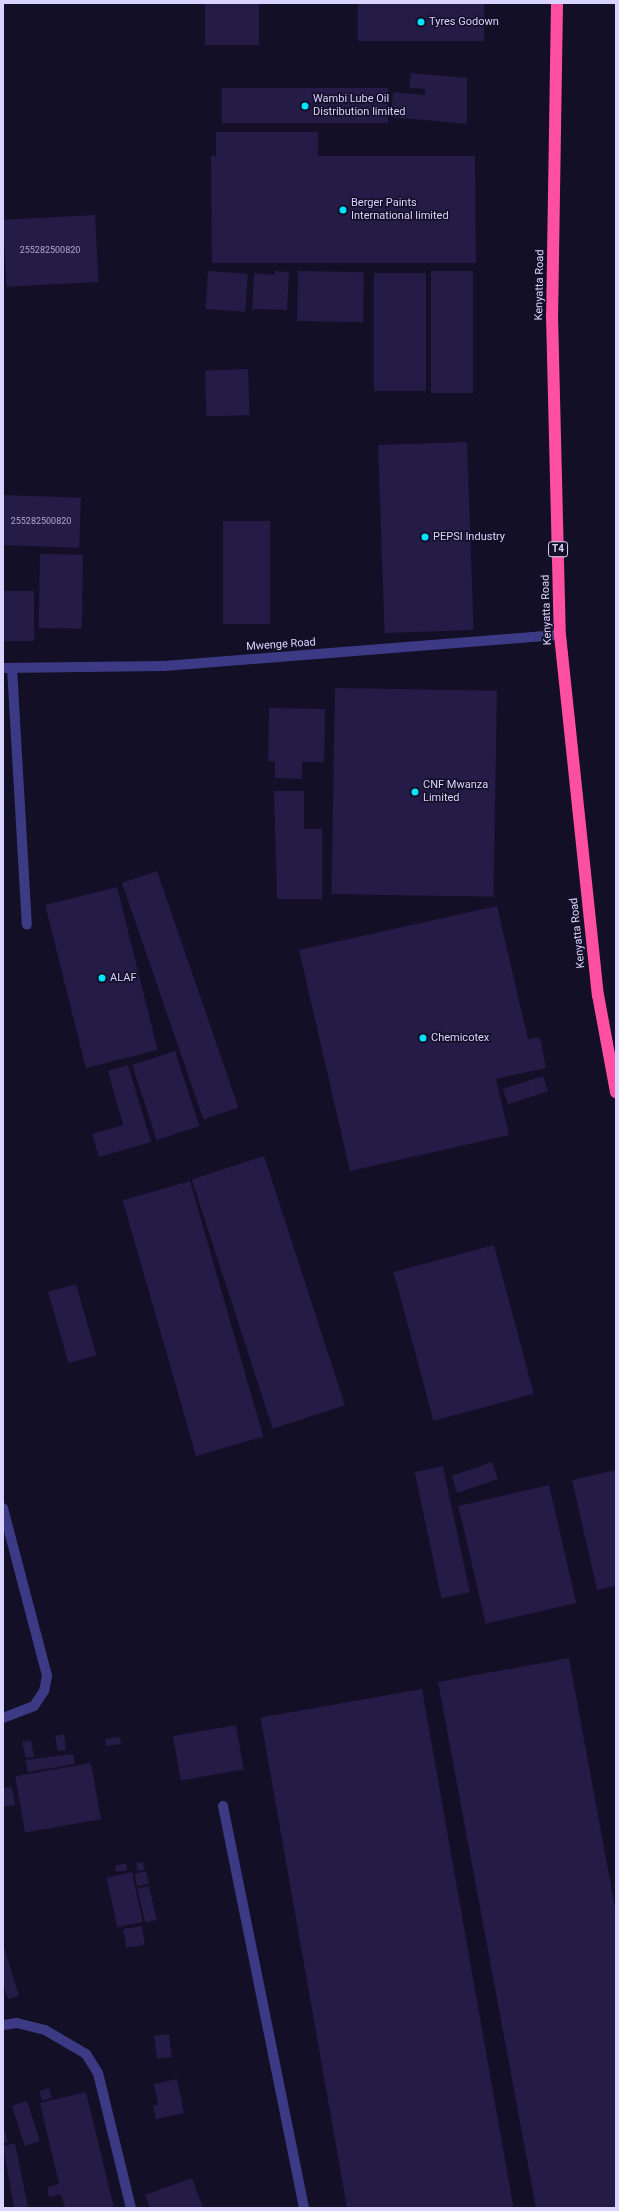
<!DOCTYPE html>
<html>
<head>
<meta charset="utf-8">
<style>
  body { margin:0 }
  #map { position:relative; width:619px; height:2211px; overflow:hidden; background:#130f26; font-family:Roboto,sans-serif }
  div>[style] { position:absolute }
  .building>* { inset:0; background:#241b47; transform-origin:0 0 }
  .minor>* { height:10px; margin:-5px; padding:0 5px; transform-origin:5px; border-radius:5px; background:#3d3a85 }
  .highway>* { height:12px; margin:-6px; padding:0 6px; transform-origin:6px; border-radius:6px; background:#ff4fa3 }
  .dots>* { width:11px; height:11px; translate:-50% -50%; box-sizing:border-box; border:2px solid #130f26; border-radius:50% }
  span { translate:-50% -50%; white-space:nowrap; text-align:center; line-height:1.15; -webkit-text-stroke:3px #130f26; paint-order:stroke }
  .number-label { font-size:9px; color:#aca6d1 }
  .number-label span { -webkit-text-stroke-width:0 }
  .shield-label span { padding:1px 3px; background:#130f26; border:1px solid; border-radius:3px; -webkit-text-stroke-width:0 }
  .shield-label { font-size:10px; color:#d9d4ff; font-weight:700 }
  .poi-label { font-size:11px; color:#d9d4ff }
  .left { translate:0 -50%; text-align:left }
  .street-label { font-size:11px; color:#d9d4ff }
  .frame { position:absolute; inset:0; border:4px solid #d9d4ff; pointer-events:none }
</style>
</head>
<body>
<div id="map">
  <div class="building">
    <div style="left:205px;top:3px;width:54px;height:42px"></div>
    <div style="left:358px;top:3px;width:126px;height:38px"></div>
    <div style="clip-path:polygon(411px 73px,467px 78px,467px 124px,391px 117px,393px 92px,425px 95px,425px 89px,409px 88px)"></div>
    <div style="left:222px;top:88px;width:166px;height:35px"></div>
    <div style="clip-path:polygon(216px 132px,318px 132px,318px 156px,475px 156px,476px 263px,212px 263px,211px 156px,216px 156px)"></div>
    <div style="left:95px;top:215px;width:67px;height:92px;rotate:87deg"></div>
    <div style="left:208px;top:271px;width:40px;height:38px;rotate:4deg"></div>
    <div style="clip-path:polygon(275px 271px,289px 272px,287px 310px,252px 309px,254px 273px,275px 275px)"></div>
    <div style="left:298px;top:271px;width:66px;height:50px;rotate:1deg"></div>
    <div style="left:431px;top:271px;width:42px;height:122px"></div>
    <div style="left:374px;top:273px;width:52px;height:118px"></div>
    <div style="left:248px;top:369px;width:46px;height:43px;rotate:88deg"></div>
    <div style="left:467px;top:442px;width:188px;height:89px;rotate:88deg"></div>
    <div style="left:3px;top:495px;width:78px;height:50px;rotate:2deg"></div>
    <div style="left:223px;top:521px;width:47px;height:103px"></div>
    <div style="left:40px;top:554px;width:43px;height:74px;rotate:1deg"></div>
    <div style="left:3px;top:591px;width:31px;height:50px"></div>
    <div style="left:335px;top:688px;width:162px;height:206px;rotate:1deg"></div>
    <div style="clip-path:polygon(269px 708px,325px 709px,324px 762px,302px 762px,302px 779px,275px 778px,275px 761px,268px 761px)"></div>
    <div style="clip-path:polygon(274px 791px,304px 791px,304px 829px,322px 829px,322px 899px,277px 899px)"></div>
    <div style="left:157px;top:871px;width:250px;height:37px;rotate:71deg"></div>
    <div style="left:117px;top:887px;width:168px;height:74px;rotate:76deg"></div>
    <div style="clip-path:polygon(497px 906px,528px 1039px,540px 1037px,546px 1068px,496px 1079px,509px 1135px,350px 1171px,299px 950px)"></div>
    <div style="left:175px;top:1051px;width:79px;height:45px;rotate:72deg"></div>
    <div style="clip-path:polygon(128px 1065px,151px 1142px,99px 1157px,92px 1134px,123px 1125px,108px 1071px)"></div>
    <div style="left:543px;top:1076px;width:16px;height:42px;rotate:72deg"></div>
    <div style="left:264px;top:1156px;width:262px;height:76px;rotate:72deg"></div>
    <div style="left:190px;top:1181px;width:266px;height:70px;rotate:74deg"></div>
    <div style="left:494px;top:1245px;width:154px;height:104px;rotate:75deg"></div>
    <div style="left:76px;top:1284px;width:74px;height:29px;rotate:74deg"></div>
    <div style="left:492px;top:1462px;width:18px;height:43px;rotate:71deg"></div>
    <div style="left:443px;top:1466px;width:129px;height:29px;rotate:78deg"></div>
    <div style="clip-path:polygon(616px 1470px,616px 1586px,597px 1590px,572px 1480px)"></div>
    <div style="left:549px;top:1485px;width:121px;height:93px;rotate:77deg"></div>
    <div style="clip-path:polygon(569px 1658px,616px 1913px,616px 2208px,536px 2208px,438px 1682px)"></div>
    <div style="left:422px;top:1689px;width:528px;height:164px;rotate:80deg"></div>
    <div style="left:236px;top:1725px;width:45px;height:64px;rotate:80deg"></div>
    <div style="clip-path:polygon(64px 1734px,66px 1750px,58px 1751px,55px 1736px)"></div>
    <div style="left:120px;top:1737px;width:7px;height:15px;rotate:82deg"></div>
    <div style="clip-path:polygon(31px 1740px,34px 1757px,26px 1758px,22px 1742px)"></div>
    <div style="clip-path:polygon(73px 1754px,75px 1764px,28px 1772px,25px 1760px)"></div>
    <div style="left:91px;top:1763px;width:57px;height:77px;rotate:80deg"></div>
    <div style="clip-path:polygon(12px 1787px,15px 1805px,3px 1807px,3px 1788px)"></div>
    <div style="clip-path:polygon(143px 1862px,144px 1870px,138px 1871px,136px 1863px)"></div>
    <div style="clip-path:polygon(126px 1863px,127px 1870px,116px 1872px,115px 1866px)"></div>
    <div style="left:146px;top:1871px;width:13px;height:12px;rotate:77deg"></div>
    <div style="left:132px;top:1872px;width:51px;height:26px;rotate:78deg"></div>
    <div style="left:149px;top:1886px;width:35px;height:12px;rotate:77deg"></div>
    <div style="left:142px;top:1926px;width:19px;height:19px;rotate:81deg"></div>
    <div style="clip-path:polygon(3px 1944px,19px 1996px,8px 1999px,3px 1984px)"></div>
    <div style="left:169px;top:2034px;width:23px;height:15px;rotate:83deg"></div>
    <div style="clip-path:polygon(177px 2079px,184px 2113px,156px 2119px,153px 2106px,158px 2105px,154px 2084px)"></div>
    <div style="left:49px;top:2088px;width:10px;height:10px;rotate:73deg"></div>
    <div style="clip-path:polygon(86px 2092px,114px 2208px,65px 2208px,61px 2194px,49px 2197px,47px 2187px,59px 2184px,40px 2103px)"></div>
    <div style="left:27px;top:2101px;width:42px;height:16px;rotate:72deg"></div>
    <div style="clip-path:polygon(3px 2131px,5px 2131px,8px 2142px,3px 2143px)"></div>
    <div style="clip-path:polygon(15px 2143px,28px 2208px,14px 2208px,3px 2146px)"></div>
    <div style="clip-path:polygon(192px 2178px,203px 2208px,150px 2208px,145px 2195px)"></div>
  </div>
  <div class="minor">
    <div style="left:3px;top:668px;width:161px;rotate:-0.7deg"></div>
    <div style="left:164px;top:666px;width:397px;rotate:-4.5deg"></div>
    <div style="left:12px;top:668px;width:257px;rotate:86.7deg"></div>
    <div style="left:3px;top:1508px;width:174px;rotate:75.3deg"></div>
    <div style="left:47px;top:1676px;width:15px;rotate:101deg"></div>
    <div style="left:44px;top:1691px;width:18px;rotate:124deg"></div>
    <div style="left:34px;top:1706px;width:33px;rotate:159deg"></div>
    <div style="left:223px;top:1806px;width:410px;rotate:78.6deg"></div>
    <div style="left:3px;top:2025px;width:14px;rotate:-8deg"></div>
    <div style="left:17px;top:2023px;width:29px;rotate:14deg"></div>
    <div style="left:45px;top:2030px;width:48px;rotate:30.3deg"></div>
    <div style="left:86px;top:2054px;width:22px;rotate:58deg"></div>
    <div style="left:98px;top:2073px;width:139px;rotate:76.3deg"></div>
  </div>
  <div class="highway">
    <div style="left:557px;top:3px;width:312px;rotate:90.9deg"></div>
    <div style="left:552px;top:315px;width:320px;rotate:88.6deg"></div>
    <div style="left:560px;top:635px;width:362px;rotate:84deg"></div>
    <div style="left:598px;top:995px;width:99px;rotate:79.5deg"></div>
  </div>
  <div class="dots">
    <div style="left:421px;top:22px;background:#00e5ff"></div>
    <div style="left:305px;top:106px;background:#00e5ff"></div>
    <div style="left:343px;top:210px;background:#00e5ff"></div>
    <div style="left:425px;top:537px;background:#00e5ff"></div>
    <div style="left:415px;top:792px;background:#00e5ff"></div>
    <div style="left:102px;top:978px;background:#00e5ff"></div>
    <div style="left:423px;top:1038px;background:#00e5ff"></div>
  </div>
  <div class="number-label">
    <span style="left:50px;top:250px">255282500820</span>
    <span style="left:41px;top:521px">255282500820</span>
  </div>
  <div class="shield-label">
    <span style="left:558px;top:549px">T4</span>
  </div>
  <div class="poi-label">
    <span class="left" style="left:429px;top:22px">Tyres Godown</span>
    <span class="left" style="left:313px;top:106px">Wambi Lube Oil<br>Distribution limited</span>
    <span class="left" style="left:351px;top:210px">Berger Paints<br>International limited</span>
    <span class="left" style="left:433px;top:537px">PEPSI Industry</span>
    <span class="left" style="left:423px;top:792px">CNF Mwanza<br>Limited</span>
    <span class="left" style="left:110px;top:978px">ALAF</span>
    <span class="left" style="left:431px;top:1038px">Chemicotex</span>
  </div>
  <div class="street-label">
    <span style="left:540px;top:285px;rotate:-89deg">Kenyatta Road</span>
    <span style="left:547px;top:610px;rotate:-92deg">Kenyatta Road</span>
    <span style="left:281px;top:645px;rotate:-4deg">Mwenge Road</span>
    <span style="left:578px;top:933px;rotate:-96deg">Kenyatta Road</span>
  </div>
  <div class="frame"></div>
</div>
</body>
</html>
